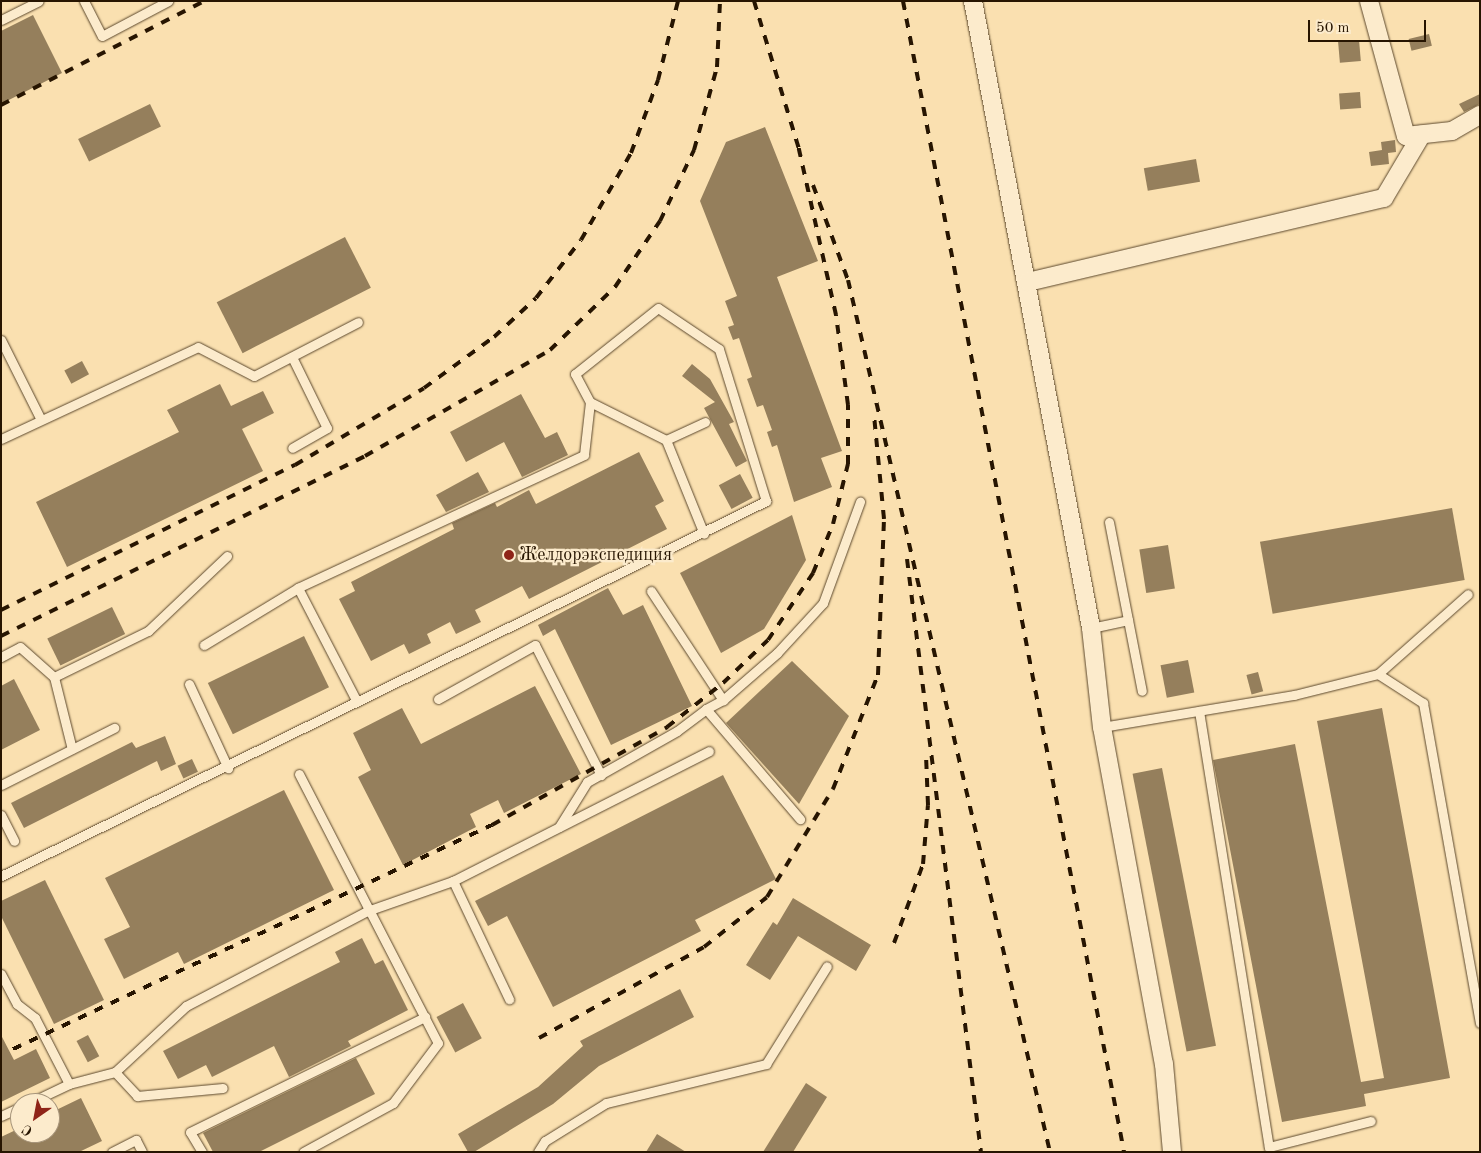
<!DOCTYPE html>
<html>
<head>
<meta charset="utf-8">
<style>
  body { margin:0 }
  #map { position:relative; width:1481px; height:1153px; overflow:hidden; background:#fae0b0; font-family:"Old Standard TT",serif }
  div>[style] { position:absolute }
  .building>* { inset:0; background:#957f5c; transform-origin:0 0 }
  .roads { filter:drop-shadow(0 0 1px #5c482d) drop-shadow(0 0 1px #5c482d) }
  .service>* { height:9px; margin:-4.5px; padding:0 4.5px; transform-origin:4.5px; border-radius:4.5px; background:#fcebcc }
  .minor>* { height:18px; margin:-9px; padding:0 9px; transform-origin:9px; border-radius:9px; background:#fcebcc }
  .rail>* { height:4px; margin-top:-2px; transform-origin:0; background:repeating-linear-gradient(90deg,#271501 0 9px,transparent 0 18px) }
  .dots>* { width:14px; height:14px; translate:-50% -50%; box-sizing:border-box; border:2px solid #fcebcc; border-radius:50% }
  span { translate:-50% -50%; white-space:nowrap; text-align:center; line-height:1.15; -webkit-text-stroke:4.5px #fcebcc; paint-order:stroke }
  .poi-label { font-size:18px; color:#271501 }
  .left { translate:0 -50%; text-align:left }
  .frame { position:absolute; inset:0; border:2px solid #271501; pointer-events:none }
  .north { position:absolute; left:10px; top:1093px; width:50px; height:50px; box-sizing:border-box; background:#fcebcc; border:1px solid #a7957b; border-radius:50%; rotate:213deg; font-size:14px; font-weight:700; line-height:20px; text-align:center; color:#271501 }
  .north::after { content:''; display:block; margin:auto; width:18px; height:22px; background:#8f2418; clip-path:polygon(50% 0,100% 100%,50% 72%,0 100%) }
  .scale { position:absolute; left:1308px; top:20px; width:118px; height:22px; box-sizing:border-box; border:2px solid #271501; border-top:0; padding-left:6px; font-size:15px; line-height:18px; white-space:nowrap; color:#271501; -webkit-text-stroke:4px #fcebcc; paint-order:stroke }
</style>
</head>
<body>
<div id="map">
  <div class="building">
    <div style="clip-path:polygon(33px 15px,62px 73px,1px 104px,1px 31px)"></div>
    <div style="left:1429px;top:34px;width:12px;height:21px;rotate:76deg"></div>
    <div style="left:1359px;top:40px;width:21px;height:21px;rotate:85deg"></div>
    <div style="left:1360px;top:92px;width:16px;height:21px;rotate:86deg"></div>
    <div style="clip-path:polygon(1480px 94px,1480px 104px,1464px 112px,1459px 104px)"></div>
    <div style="left:150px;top:104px;width:25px;height:80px;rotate:64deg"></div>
    <div style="clip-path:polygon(765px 127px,818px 261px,777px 277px,842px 451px,821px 458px,832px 487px,794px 502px,777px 445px,772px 447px,767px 432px,772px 430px,763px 405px,757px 407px,747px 379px,752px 377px,739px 338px,733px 340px,728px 327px,734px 325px,725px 301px,737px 296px,700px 201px,726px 142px)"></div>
    <div style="clip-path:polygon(1395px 140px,1396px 152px,1388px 153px,1389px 164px,1371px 166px,1369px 152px,1382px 150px,1381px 142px)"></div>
    <div style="left:1196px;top:159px;width:23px;height:53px;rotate:80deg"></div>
    <div style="left:345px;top:237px;width:57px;height:144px;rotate:63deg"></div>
    <div style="left:82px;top:361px;width:15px;height:20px;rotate:62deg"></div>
    <div style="clip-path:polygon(692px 364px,710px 379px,734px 422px,729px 424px,747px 461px,736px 467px,704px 408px,715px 402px,682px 376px)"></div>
    <div style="clip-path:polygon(220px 384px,231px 406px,263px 391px,274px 413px,242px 429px,263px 471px,67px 567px,36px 502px,179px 432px,167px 410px)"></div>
    <div style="clip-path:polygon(521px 394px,545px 438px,557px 432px,568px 455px,522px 477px,504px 442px,466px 462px,450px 432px)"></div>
    <div style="clip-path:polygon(639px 452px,664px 501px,655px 506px,667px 529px,529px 599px,522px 586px,475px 610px,481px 622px,456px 634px,450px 622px,427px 634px,431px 643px,409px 654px,404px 644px,371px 661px,339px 599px,355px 591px,351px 582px,454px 529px,452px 523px,495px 503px,497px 507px,529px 490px,536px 504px)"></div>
    <div style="clip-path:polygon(478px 472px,489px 492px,446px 512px,436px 495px)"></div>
    <div style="left:740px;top:474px;width:27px;height:24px;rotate:62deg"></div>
    <div style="left:1452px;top:508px;width:73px;height:195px;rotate:80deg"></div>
    <div style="clip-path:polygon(792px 515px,806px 560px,764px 629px,721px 653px,680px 573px)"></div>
    <div style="left:1168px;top:545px;width:44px;height:29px;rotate:81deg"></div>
    <div style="clip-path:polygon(608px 588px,623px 615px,643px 605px,692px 706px,611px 745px,555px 629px,543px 636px,538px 625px)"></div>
    <div style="left:112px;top:607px;width:30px;height:72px;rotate:64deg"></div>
    <div style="left:304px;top:636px;width:57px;height:107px;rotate:64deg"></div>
    <div style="left:1188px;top:660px;width:33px;height:28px;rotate:79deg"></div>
    <div style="clip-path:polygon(792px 661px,849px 716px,799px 804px,726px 723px)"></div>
    <div style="left:1258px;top:672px;width:20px;height:12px;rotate:75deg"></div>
    <div style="clip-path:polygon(14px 679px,40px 730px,1px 750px,1px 686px)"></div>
    <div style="clip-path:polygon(535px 686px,581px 774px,504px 813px,498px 800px,470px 814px,476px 827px,403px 865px,358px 777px,371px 770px,353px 733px,402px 708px,421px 744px)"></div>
    <div style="clip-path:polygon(1382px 708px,1450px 1078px,1364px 1094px,1366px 1106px,1282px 1122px,1213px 760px,1295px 744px,1361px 1082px,1384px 1078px,1317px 721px)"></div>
    <div style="clip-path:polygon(165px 736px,176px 764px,161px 771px,157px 761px,24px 828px,11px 803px,132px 742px,136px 748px)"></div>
    <div style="left:192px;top:759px;width:14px;height:16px;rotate:65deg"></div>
    <div style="left:1162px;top:768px;width:283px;height:30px;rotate:79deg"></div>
    <div style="clip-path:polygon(723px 775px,776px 879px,695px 920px,701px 931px,553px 1007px,507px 916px,488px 926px,475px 901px)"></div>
    <div style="clip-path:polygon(284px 790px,334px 890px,184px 964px,178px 952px,124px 979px,104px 939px,130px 927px,105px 878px)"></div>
    <div style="clip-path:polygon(45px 880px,104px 1000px,54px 1024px,1px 916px,1px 901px)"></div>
    <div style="clip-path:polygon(793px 898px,871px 945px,856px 971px,798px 936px,770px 980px,746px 965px,773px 922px,777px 925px)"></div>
    <div style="clip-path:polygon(362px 938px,375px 964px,383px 960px,408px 1010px,348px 1041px,351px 1046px,289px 1077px,274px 1046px,212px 1077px,206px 1065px,178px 1079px,163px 1051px,340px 962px,335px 952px)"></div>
    <div style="clip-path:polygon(680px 989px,694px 1017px,599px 1066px,553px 1104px,474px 1152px,468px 1152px,458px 1134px,538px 1087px,583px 1046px,580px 1041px)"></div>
    <div style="left:463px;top:1003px;width:40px;height:30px;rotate:62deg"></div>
    <div style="clip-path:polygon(1px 1035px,14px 1060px,36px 1049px,50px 1078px,1px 1102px)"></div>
    <div style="left:88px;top:1035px;width:24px;height:13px;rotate:62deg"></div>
    <div style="clip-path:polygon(356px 1058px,375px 1094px,259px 1152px,213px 1152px,203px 1133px)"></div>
    <div style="clip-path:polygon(806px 1083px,827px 1097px,793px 1152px,763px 1152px)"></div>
    <div style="clip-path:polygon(81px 1098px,102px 1141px,79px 1152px,1px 1152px,1px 1137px,20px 1128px,20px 1133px,50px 1133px,50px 1113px)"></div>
    <div style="clip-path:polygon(657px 1134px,686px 1152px,646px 1152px)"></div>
  </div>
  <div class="roads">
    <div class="service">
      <div style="left:84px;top:1px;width:39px;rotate:63deg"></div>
      <div style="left:102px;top:36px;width:75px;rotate:-27.9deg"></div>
      <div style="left:1px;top:20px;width:42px;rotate:-26.6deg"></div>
      <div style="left:1px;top:340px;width:89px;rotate:63.4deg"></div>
      <div style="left:292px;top:357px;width:79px;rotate:63.8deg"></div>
      <div style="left:327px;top:428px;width:40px;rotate:150.3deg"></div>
      <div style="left:590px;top:402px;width:85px;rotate:26.6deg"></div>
      <div style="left:666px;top:440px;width:101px;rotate:68deg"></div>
      <div style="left:1px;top:439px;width:217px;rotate:-25deg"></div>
      <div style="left:198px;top:347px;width:63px;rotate:27.4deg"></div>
      <div style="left:254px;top:376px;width:117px;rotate:-27.4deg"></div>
      <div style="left:666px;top:440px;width:43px;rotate:-24.8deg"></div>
      <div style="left:1109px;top:522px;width:172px;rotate:79deg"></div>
      <div style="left:298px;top:588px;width:128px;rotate:62.6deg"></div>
      <div style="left:651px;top:591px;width:131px;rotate:56.6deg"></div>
      <div style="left:1091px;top:628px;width:38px;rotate:-12deg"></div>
      <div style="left:1px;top:657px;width:21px;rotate:-28deg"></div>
      <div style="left:20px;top:647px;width:45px;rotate:41.4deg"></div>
      <div style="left:54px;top:677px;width:105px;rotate:-26.1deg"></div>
      <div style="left:148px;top:631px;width:109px;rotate:-43.5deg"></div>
      <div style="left:1378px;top:674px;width:120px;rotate:-41.6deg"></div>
      <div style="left:54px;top:677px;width:74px;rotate:76deg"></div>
      <div style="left:189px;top:684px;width:93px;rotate:65.1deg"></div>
      <div style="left:438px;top:699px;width:111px;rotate:-29.1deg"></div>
      <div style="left:535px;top:645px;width:146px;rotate:63.1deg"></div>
      <div style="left:706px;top:709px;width:145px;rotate:49.5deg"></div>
      <div style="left:1199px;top:711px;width:442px;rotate:80.9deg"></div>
      <div style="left:1269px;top:1147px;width:105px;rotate:-14.3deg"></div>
      <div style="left:1102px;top:727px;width:195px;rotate:-9.5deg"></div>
      <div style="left:1294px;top:695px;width:87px;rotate:-14deg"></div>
      <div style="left:1378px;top:674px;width:54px;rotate:32.8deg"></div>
      <div style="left:1423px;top:703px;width:325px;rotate:79.9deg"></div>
      <div style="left:299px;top:774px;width:303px;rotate:62.7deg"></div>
      <div style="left:438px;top:1043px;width:75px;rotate:126.9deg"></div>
      <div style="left:393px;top:1103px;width:102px;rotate:151.4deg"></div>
      <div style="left:1px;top:785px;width:127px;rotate:-26.8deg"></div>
      <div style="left:1px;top:815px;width:29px;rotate:63deg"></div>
      <div style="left:559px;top:827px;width:53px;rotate:-58.1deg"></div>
      <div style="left:587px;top:782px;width:103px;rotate:-29.5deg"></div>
      <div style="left:677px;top:731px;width:36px;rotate:-37deg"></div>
      <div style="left:706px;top:709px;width:19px;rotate:-28deg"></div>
      <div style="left:723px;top:700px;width:72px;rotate:-41deg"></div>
      <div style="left:777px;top:653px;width:68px;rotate:-47.4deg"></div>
      <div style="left:823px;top:603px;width:108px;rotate:-69.9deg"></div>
      <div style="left:1px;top:876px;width:852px;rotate:-26.11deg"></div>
      <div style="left:766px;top:501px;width:159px;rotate:-107.2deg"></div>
      <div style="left:719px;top:349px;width:73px;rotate:-146.1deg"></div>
      <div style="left:658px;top:308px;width:106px;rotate:141.5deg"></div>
      <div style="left:575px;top:374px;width:32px;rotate:62deg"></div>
      <div style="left:590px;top:402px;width:53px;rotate:96.5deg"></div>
      <div style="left:584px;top:455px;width:315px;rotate:155.1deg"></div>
      <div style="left:298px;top:588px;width:110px;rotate:148.8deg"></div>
      <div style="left:453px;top:881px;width:131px;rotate:64.6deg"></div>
      <div style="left:1px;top:974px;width:34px;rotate:62deg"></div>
      <div style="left:17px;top:1004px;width:23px;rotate:38deg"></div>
      <div style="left:35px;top:1018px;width:74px;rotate:62.7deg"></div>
      <div style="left:115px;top:1072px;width:33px;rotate:47deg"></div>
      <div style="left:137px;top:1096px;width:86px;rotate:-5.3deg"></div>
      <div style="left:29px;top:1103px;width:44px;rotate:-25.4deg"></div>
      <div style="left:69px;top:1084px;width:48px;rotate:-14.6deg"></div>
      <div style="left:115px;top:1072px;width:97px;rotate:-42.9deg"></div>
      <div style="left:186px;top:1006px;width:204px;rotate:-27.7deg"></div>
      <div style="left:367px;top:911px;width:91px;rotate:-19.2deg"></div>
      <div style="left:453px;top:881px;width:287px;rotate:-26.9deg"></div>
      <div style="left:1px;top:1116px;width:21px;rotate:-25deg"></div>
      <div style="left:112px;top:1152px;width:27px;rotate:-27deg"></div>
      <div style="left:136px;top:1140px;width:13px;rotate:63deg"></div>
      <div style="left:202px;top:1152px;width:23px;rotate:-121deg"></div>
      <div style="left:190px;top:1132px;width:262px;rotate:-26.1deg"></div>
      <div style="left:538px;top:1152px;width:13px;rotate:-58deg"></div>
      <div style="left:545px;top:1141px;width:72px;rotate:-31.9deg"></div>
      <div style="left:606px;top:1103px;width:165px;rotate:-13.7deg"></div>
      <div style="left:766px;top:1064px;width:115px;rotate:-58.1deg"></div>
    </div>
    <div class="minor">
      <div style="left:973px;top:1px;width:638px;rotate:79.34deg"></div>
      <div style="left:1091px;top:628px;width:100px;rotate:83.7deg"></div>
      <div style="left:1102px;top:727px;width:343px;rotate:79.6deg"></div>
      <div style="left:1164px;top:1064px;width:88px;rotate:84.8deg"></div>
      <div style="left:1369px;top:1px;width:140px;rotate:74.7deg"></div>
      <div style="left:1406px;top:136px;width:46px;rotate:-6.2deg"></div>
      <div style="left:1452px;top:131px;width:32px;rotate:-30deg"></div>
      <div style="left:1028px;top:282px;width:366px;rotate:-13.3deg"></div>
      <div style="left:1384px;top:198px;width:74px;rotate:-59.3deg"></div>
    </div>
  </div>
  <div class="rail">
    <div style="left:754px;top:1px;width:158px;rotate:73.1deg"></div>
    <div style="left:903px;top:1px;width:1172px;rotate:79.13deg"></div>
    <div style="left:1px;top:105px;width:228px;rotate:-27.1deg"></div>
    <div style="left:813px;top:185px;width:101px;rotate:69.8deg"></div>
    <div style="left:848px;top:280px;width:895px;rotate:76.96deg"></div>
    <div style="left:907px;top:559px;width:598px;rotate:82.89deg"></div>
    <div style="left:1px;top:610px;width:328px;rotate:-26.3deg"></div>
    <div style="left:295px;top:465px;width:150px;rotate:-30.8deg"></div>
    <div style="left:424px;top:388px;width:87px;rotate:-36.1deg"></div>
    <div style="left:494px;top:337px;width:57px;rotate:-42.9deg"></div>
    <div style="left:536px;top:298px;width:73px;rotate:-52.2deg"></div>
    <div style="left:581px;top:240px;width:100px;rotate:-60.1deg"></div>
    <div style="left:631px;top:153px;width:78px;rotate:-69.7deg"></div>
    <div style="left:658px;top:80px;width:81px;rotate:-75.8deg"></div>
    <div style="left:1px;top:636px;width:406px;rotate:-26.3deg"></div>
    <div style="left:365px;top:456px;width:213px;rotate:-29.8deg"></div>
    <div style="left:550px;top:350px;width:91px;rotate:-44.1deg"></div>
    <div style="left:615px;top:287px;width:80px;rotate:-55.7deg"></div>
    <div style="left:660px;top:221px;width:79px;rotate:-64.4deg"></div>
    <div style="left:694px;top:150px;width:86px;rotate:-74.5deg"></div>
    <div style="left:717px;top:67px;width:66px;rotate:-87.4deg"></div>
    <div style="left:894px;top:943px;width:84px;rotate:-69.8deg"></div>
    <div style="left:923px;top:864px;width:59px;rotate:-85.2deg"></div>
    <div style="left:928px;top:805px;width:49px;rotate:-92.3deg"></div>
    <div style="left:539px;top:1038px;width:188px;rotate:-28.9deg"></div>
    <div style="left:704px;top:947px;width:80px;rotate:-38.4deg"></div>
    <div style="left:767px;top:897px;width:127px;rotate:-58.6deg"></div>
    <div style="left:833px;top:789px;width:123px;rotate:-68.5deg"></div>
    <div style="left:878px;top:675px;width:156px;rotate:-87.8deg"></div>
    <div style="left:884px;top:519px;width:104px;rotate:-95.5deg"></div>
    <div style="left:13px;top:1049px;width:529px;rotate:-25.06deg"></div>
    <div style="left:492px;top:825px;width:201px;rotate:-29.2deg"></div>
    <div style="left:667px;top:727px;width:71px;rotate:-38.2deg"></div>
    <div style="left:723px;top:683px;width:62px;rotate:-43.7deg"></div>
    <div style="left:768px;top:640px;width:81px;rotate:-56.1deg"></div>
    <div style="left:813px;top:573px;width:53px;rotate:-67.8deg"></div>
    <div style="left:833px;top:524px;width:62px;rotate:-76deg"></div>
    <div style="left:848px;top:464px;width:59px;rotate:-90deg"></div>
    <div style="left:848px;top:405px;width:91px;rotate:-97.6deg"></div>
    <div style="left:836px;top:315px;width:174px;rotate:-102.6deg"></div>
  </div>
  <div class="dots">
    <div style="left:509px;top:555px;background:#8f2418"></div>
  </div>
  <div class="poi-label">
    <span class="left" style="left:519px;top:555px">Желдорэкспедиция</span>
  </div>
  <div class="frame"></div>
  <div class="north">С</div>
  <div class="scale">50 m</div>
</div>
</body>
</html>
